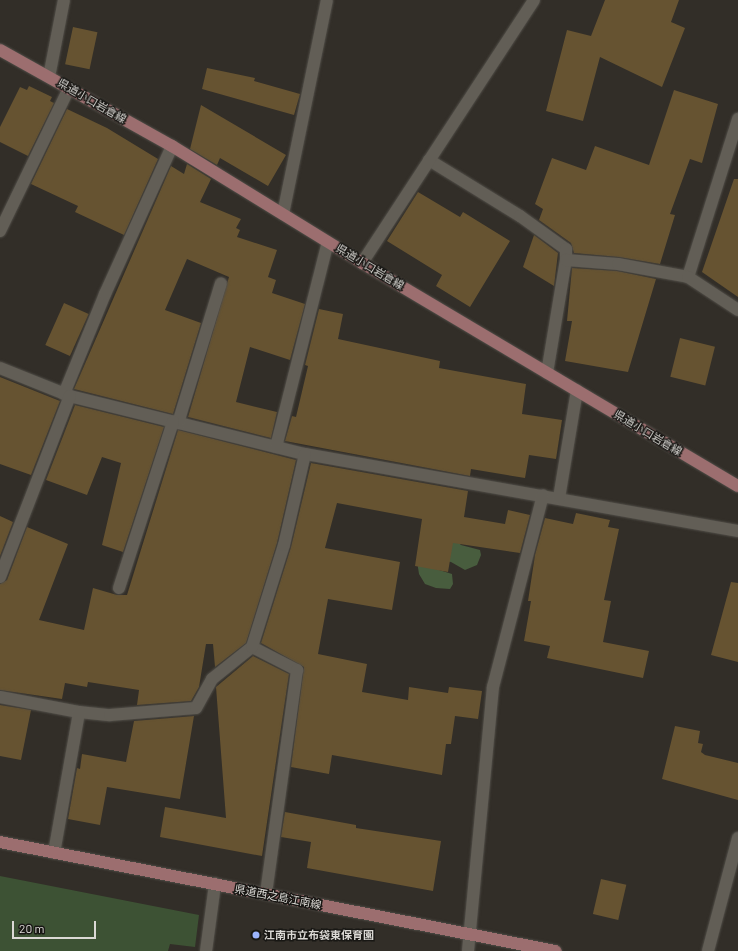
<!DOCTYPE html>
<html>
<head>
<meta charset="utf-8">
<style>
  body { margin:0 }
  #map { position:relative; width:738px; height:951px; overflow:hidden; background:#322e28; font-family:Barlow,"Noto Sans JP",sans-serif }
  div>[style] { position:absolute }
  .green>* { inset:0; background:#3d5234 }
  .forest>* { inset:0; background:#485d3e }
  .building>* { inset:0; background:#665331; transform-origin:0 0 }
  .roads { filter:drop-shadow(0 0 1px #504d47) drop-shadow(0 0 1px #504d47) }
  .minor>* { height:12px; margin:-6px; padding:0 6px; transform-origin:6px; border-radius:6px; background:#625e56 }
  .major>* { height:12px; margin:-6px; padding:0 6px; transform-origin:6px; border-radius:6px; background:#9c6e6f }
  .dots>* { width:11px; height:11px; translate:-50% -50%; box-sizing:border-box; border:2px solid #181714; border-radius:50% }
  span { translate:-50% -50%; white-space:nowrap; text-align:center; line-height:1.15; -webkit-text-stroke:3px #181714; paint-order:stroke }
  .street-label { font-size:11px; color:#dbd9d5 }
  .poi-label { font-size:11px; color:#dbd9d5; font-weight:700 }
  .left { translate:0 -50%; text-align:left }
  .scale { position:absolute; left:12px; top:921px; width:84px; height:18px; box-sizing:border-box; border:2px solid #dbd9d5; border-top:0; padding-left:5px; font-size:12px; line-height:14px; white-space:nowrap; color:#dbd9d5; -webkit-text-stroke:3px #181714; paint-order:stroke }
</style>
</head>
<body>
<div id="map">
  <div class="green">
    <div style="clip-path:polygon(0 876px,199px 915px,195px 947px,170px 944px,168px 951px,0 951px)"></div>
  </div>
  <div class="forest">
    <div style="clip-path:polygon(420px 540px,458px 542px,461px 545px,480px 550px,481px 555px,477px 565px,465px 570px,451px 562px,440px 560px,436px 569px,452px 574px,453px 584px,450px 589px,436px 588px,425px 584px,419px 574px,417px 561px)"></div>
  </div>
  <div class="building">
    <div style="clip-path:polygon(605px 0,679px 0,671px 22px,685px 28px,662px 87px,600px 57px,583px 121px,546px 111px,567px 30px,591px 36px)"></div>
    <div style="left:73px;top:27px;width:25px;height:38px;rotate:12deg"></div>
    <div style="clip-path:polygon(207px 68px,255px 78px,254px 81px,300px 94px,294px 115px,202px 89px)"></div>
    <div style="clip-path:polygon(29px 86px,52px 97px,50px 101px,54px 103px,28px 156px,0 142px,0 127px,20px 87px,27px 90px)"></div>
    <div style="clip-path:polygon(674px 90px,718px 104px,702px 163px,690px 159px,670px 214px,675px 215px,660px 264px,619px 257px,574px 253px,571px 243px,539px 220px,543px 209px,535px 204px,552px 158px,586px 170px,595px 146px,649px 165px)"></div>
    <div style="clip-path:polygon(201px 105px,286px 155px,268px 186px,220px 158px,217px 165px,190px 149px)"></div>
    <div style="clip-path:polygon(67px 109px,107px 128px,158px 159px,124px 235px,75px 212px,78px 206px,31px 184px)"></div>
    <div style="clip-path:polygon(187px 164px,211px 179px,200px 202px,241px 219px,236px 228px,240px 230px,237px 237px,277px 250px,268px 277px,276px 280px,272px 293px,305px 304px,290px 360px,250px 347px,236px 402px,277px 412px,271px 438px,188px 417px,229px 277px,187px 259px,165px 310px,201px 323px,173px 414px,74px 389px,171px 166px,184px 174px)"></div>
    <div style="clip-path:polygon(734px 179px,738px 179px,738px 297px,702px 272px)"></div>
    <div style="clip-path:polygon(418px 192px,460px 217px,463px 212px,510px 241px,470px 307px,436px 286px,442px 275px,387px 241px)"></div>
    <div style="clip-path:polygon(534px 235px,558px 253px,554px 286px,523px 267px)"></div>
    <div style="clip-path:polygon(572px 268px,617px 271px,656px 279px,628px 372px,565px 361px,572px 321px,567px 321px)"></div>
    <div style="left:64px;top:303px;width:27px;height:46px;rotate:24deg"></div>
    <div style="clip-path:polygon(319px 309px,343px 314px,338px 339px,440px 361px,439px 368px,526px 384px,522px 414px,562px 420px,556px 459px,529px 455px,525px 478px,471px 469px,470px 476px,285px 441px,292px 416px,296px 417px,308px 366px,305px 365px)"></div>
    <div style="left:680px;top:338px;width:36px;height:40px;rotate:14deg"></div>
    <div style="clip-path:polygon(0 377px,60px 401px,31px 475px,0 464px)"></div>
    <div style="clip-path:polygon(75px 405px,164px 427px,123px 552px,102px 545px,121px 463px,102px 457px,87px 495px,46px 480px)"></div>
    <div style="clip-path:polygon(178px 430px,296px 460px,277px 543px,246px 643px,215px 667px,213px 644px,206px 644px,199px 687px,191px 701px,137px 705px,139px 690px,88px 682px,87px 687px,65px 683px,62px 699px,0 690px,0 584px,7px 580px,27px 527px,68px 544px,39px 620px,84px 630px,93px 588px,117px 595px,127px 595px)"></div>
    <div style="clip-path:polygon(311px 463px,468px 491px,464px 517px,505px 524px,508px 510px,530px 515px,520px 553px,453px 543px,448px 572px,415px 566px,422px 519px,337px 503px,325px 548px,400px 562px,392px 610px,328px 599px,318px 654px,367px 664px,362px 692px,408px 700px,409px 687px,448px 693px,449px 687px,482px 691px,478px 719px,455px 716px,451px 744px,446px 744px,442px 775px,332px 755px,329px 774px,291px 767px,304px 667px,261px 643px,291px 547px)"></div>
    <div style="clip-path:polygon(576px 513px,610px 520px,608px 527px,619px 529px,604px 600px,611px 601px,603px 642px,649px 651px,643px 678px,547px 658px,550px 646px,524px 641px,531px 601px,528px 601px,535px 555px,545px 518px,573px 524px)"></div>
    <div style="clip-path:polygon(0 516px,13px 522px,0 556px)"></div>
    <div style="clip-path:polygon(731px 582px,738px 583px,738px 662px,711px 655px)"></div>
    <div style="clip-path:polygon(253px 656px,289px 674px,262px 856px,160px 837px,165px 807px,226px 818px,216px 687px)"></div>
    <div style="clip-path:polygon(0 705px,31px 710px,21px 760px,0 756px)"></div>
    <div style="clip-path:polygon(194px 716px,180px 799px,107px 787px,100px 825px,68px 819px,77px 768px,80px 769px,82px 754px,126px 762px,134px 721px)"></div>
    <div style="clip-path:polygon(675px 726px,700px 731px,698px 743px,703px 744px,701px 752px,705px 755px,738px 763px,738px 800px,662px 779px)"></div>
    <div style="clip-path:polygon(285px 812px,356px 825px,356px 828px,441px 841px,433px 891px,307px 868px,311px 842px,281px 837px)"></div>
    <div style="left:601px;top:879px;width:26px;height:36px;rotate:13deg"></div>
  </div>
  <div class="roads">
    <div class="minor">
      <div style="left:49px;top:77px;width:78px;rotate:-79deg"></div>
      <div style="left:429px;top:160px;width:107px;rotate:31.6deg"></div>
      <div style="left:520px;top:216px;width:57px;rotate:35.7deg"></div>
      <div style="left:566px;top:249px;width:11px;rotate:90deg"></div>
      <div style="left:283px;top:214px;width:218px;rotate:-78.4deg"></div>
      <div style="left:0;top:231px;width:159px;rotate:-64.2deg"></div>
      <div style="left:362px;top:263px;width:314px;rotate:-56.8deg"></div>
      <div style="left:688px;top:277px;width:166px;rotate:-72.4deg"></div>
      <div style="left:0;top:368px;width:75px;rotate:21.8deg"></div>
      <div style="left:70px;top:396px;width:242px;rotate:13.9deg"></div>
      <div style="left:305px;top:454px;width:440px;rotate:10.1deg"></div>
      <div style="left:547px;top:373px;width:115px;rotate:-80.5deg"></div>
      <div style="left:566px;top:260px;width:52px;rotate:4.4deg"></div>
      <div style="left:618px;top:264px;width:71px;rotate:10.5deg"></div>
      <div style="left:688px;top:277px;width:60px;rotate:33.4deg"></div>
      <div style="left:64px;top:394px;width:108px;rotate:-67.7deg"></div>
      <div style="left:105px;top:294px;width:162px;rotate:-65.6deg"></div>
      <div style="left:178px;top:423px;width:146px;rotate:-72.9deg"></div>
      <div style="left:276px;top:447px;width:211px;rotate:-75.8deg"></div>
      <div style="left:559px;top:498px;width:109px;rotate:-80.5deg"></div>
      <div style="left:0;top:577px;width:194px;rotate:-68.9deg"></div>
      <div style="left:119px;top:588px;width:175px;rotate:-72deg"></div>
      <div style="left:252px;top:647px;width:51px;rotate:27.1deg"></div>
      <div style="left:297px;top:670px;width:226px;rotate:97.9deg"></div>
      <div style="left:0;top:697px;width:80px;rotate:10.8deg"></div>
      <div style="left:79px;top:712px;width:31px;rotate:6deg"></div>
      <div style="left:110px;top:715px;width:86px;rotate:-4.7deg"></div>
      <div style="left:196px;top:708px;width:33px;rotate:-61deg"></div>
      <div style="left:212px;top:679px;width:51px;rotate:-38.7deg"></div>
      <div style="left:252px;top:647px;width:107px;rotate:-72.6deg"></div>
      <div style="left:284px;top:545px;width:93px;rotate:-77deg"></div>
      <div style="left:54px;top:853px;width:143px;rotate:-79.9deg"></div>
      <div style="left:206px;top:951px;width:68px;rotate:-82.3deg"></div>
      <div style="left:468px;top:951px;width:265px;rotate:-84.6deg"></div>
      <div style="left:493px;top:687px;width:198px;rotate:-75.4deg"></div>
      <div style="left:708px;top:951px;width:117px;rotate:-75.1deg"></div>
    </div>
    <div class="major">
      <div style="left:0;top:50px;width:197px;rotate:29.2deg"></div>
      <div style="left:172px;top:146px;width:223px;rotate:31.6deg"></div>
      <div style="left:362px;top:263px;width:437px;rotate:30.7deg"></div>
      <div style="left:0;top:842px;width:566px;rotate:11.11deg"></div>
    </div>
  </div>
  <div class="dots">
    <div style="left:256px;top:935px;background:#9bb4fd"></div>
  </div>
  <div class="street-label">
    <span style="left:92px;top:101px;rotate:30deg">県道小口岩倉線</span>
    <span style="left:370px;top:267px;rotate:31deg">県道小口岩倉線</span>
    <span style="left:648px;top:433px;rotate:31deg">県道小口岩倉線</span>
    <span style="left:278px;top:897px;rotate:11deg">県道西之島江南線</span>
  </div>
  <div class="poi-label">
    <span class="left" style="left:264px;top:935px">江南市立布袋東保育園</span>
  </div>
  <div class="scale">20 m</div>
</div>
</body>
</html>
